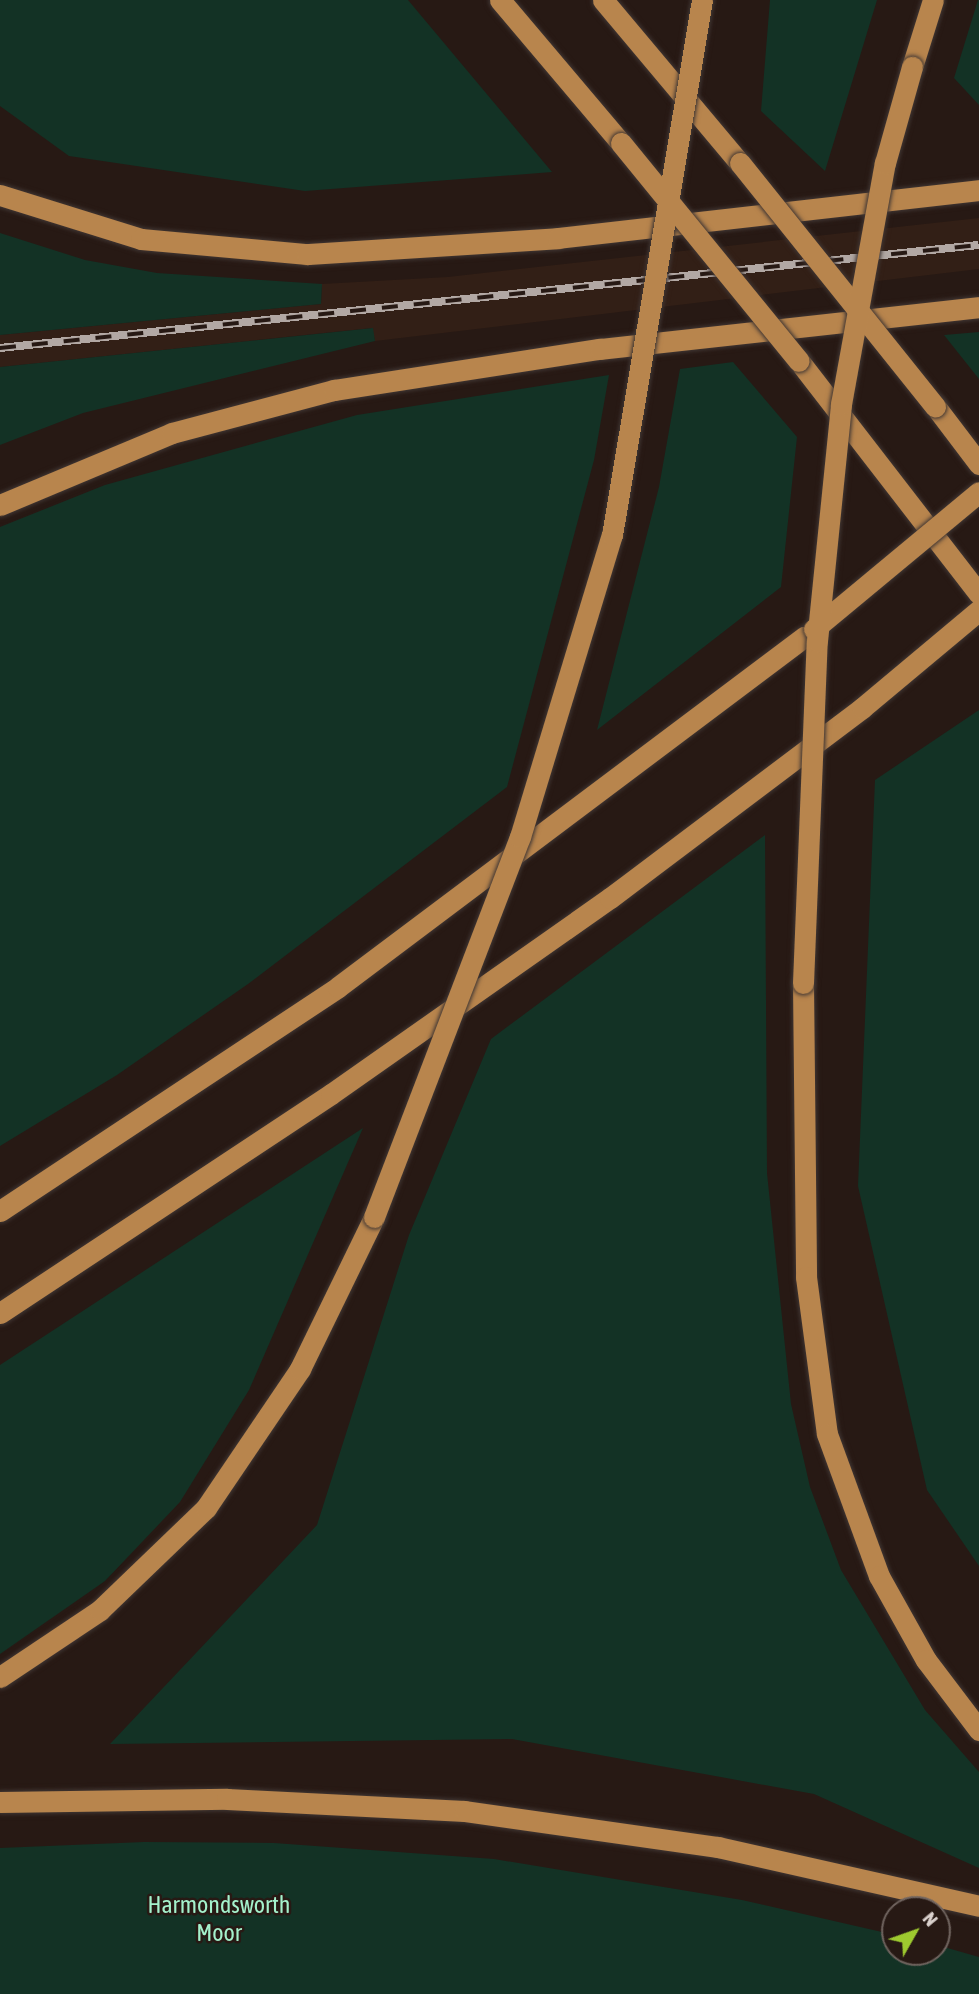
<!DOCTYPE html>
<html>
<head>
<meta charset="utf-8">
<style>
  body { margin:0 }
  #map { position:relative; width:979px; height:1994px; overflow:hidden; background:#271914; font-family:"Asap Condensed",sans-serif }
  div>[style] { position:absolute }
  .built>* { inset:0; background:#321f16 }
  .green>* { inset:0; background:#133225 }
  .roads { filter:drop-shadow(0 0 2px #403633) drop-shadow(0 0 2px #403633) }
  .highway>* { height:21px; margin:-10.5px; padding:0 10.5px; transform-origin:10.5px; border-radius:10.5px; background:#b8854d }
  .rail>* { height:8px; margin-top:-4px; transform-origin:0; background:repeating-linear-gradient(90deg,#271914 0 16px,#b2a8a4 0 32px); box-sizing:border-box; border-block:2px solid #b2a8a4 }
  .bridges { filter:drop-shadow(0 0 2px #403633) drop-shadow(0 0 2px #403633) }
  .highway-bridge>* { height:21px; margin:-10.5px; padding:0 10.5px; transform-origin:10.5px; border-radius:10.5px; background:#b8854d }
  span { translate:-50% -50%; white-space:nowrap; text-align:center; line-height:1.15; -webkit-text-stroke:5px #271914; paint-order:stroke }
  .park-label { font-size:24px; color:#a4f1cc }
  .north { position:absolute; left:881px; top:1896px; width:70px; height:70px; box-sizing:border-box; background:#271914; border:2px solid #6f635e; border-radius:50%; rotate:50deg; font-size:19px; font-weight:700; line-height:28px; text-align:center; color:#dbd2ce }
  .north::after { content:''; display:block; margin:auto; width:24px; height:32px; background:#9eca2f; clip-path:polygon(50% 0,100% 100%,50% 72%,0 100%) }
</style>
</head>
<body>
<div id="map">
  <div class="built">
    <div style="clip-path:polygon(979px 218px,979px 269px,375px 341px,372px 328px,0 367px,0 335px,321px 304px,322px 284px,448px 277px)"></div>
  </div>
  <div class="green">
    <div style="clip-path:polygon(0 0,408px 0,552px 172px,305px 191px,69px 156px,0 106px)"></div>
    <div style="clip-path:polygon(770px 0,877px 0,825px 171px,761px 111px)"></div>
    <div style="clip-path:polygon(978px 0,979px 0,979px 105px,954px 78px)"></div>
    <div style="clip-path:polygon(0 233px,85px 260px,157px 273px,322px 284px,321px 304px,0 335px)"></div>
    <div style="clip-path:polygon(373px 328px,375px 341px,83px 413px,0 445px,0 367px)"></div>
    <div style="clip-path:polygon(979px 332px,979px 379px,944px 335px)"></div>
    <div style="clip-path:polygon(733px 362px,797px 437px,781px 587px,597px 730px,659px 487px,680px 369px)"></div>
    <div style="clip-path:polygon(609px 375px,594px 460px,507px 787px,248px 984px,117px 1075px,0 1146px,0 527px,105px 485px,357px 415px)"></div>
    <div style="clip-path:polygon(979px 710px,979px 1566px,927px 1490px,858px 1186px,875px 780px)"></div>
    <div style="clip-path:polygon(765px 835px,767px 1173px,791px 1404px,810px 1487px,841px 1570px,925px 1710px,979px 1772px,979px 1868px,814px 1794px,512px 1739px,110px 1744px,317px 1525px,409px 1235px,491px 1039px)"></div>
    <div style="clip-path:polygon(363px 1128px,249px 1390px,180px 1502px,105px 1581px,0 1654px,0 1365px)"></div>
    <div style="clip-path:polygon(144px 1842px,274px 1843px,494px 1859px,742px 1900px,895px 1935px,895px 1952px,937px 1952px,937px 1945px,979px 1957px,979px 1994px,0 1994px,0 1848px)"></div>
  </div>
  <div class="roads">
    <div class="highway">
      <div style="left:500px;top:0;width:187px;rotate:49.8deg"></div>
      <div style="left:603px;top:0;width:213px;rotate:50deg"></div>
      <div style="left:912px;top:67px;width:70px;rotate:-72.6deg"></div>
      <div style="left:0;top:195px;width:148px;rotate:17.3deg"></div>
      <div style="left:141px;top:239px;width:167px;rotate:5.2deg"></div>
      <div style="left:307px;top:254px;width:252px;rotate:-3.6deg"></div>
      <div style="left:558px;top:238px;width:424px;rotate:-6.5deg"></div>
      <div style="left:799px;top:361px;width:294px;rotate:52.3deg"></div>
      <div style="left:935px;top:406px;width:73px;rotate:52.8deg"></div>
      <div style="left:0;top:505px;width:186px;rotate:-22.7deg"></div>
      <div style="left:172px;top:433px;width:168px;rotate:-14.9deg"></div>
      <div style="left:334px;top:390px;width:269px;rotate:-8.8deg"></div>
      <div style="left:600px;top:349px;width:381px;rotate:-6.3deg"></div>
      <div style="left:803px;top:983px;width:294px;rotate:89.4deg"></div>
      <div style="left:806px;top:1277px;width:158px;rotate:82.4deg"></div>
      <div style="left:827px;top:1434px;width:151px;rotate:69.9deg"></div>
      <div style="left:879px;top:1576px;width:96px;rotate:60.8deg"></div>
      <div style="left:926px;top:1660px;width:88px;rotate:52.9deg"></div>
      <div style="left:0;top:1211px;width:405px;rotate:-33.5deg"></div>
      <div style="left:338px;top:987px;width:583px;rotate:-36.91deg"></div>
      <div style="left:0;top:1313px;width:397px;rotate:-33.5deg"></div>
      <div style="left:331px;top:1094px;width:341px;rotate:-35.1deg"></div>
      <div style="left:610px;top:898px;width:316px;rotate:-37deg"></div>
      <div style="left:862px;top:708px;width:153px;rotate:-39.9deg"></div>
      <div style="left:0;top:1677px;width:120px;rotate:-33.8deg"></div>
      <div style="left:100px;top:1610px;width:147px;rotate:-43.9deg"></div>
      <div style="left:206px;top:1508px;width:168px;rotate:-55.9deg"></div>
      <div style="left:300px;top:1369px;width:169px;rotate:-64deg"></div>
      <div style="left:0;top:1802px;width:227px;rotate:-0.8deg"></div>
      <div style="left:227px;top:1799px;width:238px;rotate:2.9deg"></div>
      <div style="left:465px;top:1811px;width:256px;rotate:8.1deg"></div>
      <div style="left:718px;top:1847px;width:268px;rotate:12.7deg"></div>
    </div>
  </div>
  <div class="rail">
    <div style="left:0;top:348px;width:984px;rotate:-6.01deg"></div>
  </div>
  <div class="bridges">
    <div class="highway-bridge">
      <div style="left:621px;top:143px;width:281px;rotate:50.8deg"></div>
      <div style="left:740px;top:163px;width:312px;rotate:51.3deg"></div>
      <div style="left:814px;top:629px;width:214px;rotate:-39.7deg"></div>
      <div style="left:803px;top:983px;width:342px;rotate:-87.7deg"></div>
      <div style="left:817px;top:641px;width:238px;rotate:-84.2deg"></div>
      <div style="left:841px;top:404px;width:245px;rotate:-79.7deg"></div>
      <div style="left:885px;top:163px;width:100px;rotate:-74.3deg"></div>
      <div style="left:374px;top:1217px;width:407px;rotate:-69deg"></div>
      <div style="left:520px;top:837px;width:316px;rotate:-73.1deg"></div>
      <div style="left:612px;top:535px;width:543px;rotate:-80.45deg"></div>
    </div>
  </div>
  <div class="park-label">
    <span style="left:219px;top:1919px">Harmondsworth<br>Moor</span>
  </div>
  <div class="north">N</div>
</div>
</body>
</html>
